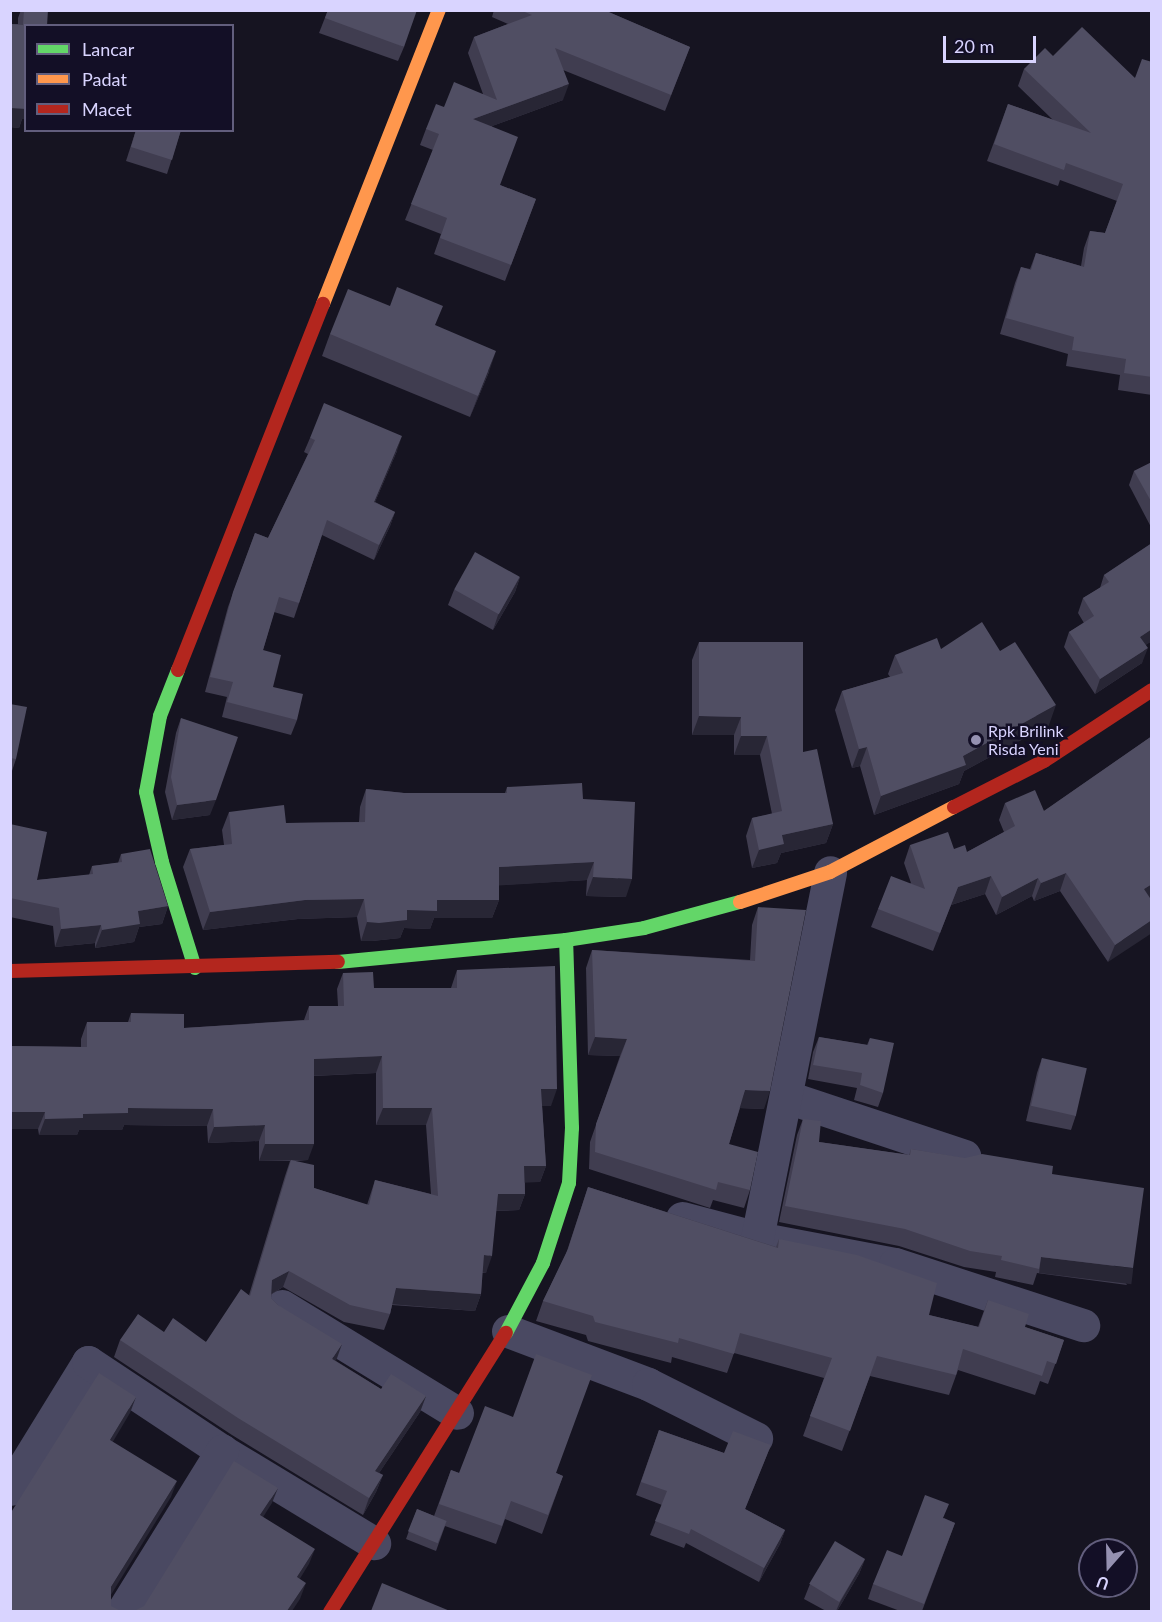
<!DOCTYPE html>
<html>
<head>
<meta charset="utf-8">
<style>
  body { margin:0 }
  #map { position:relative; width:1162px; height:1622px; overflow:hidden; background:#161421; font-family:Lato,sans-serif }
  div>[style] { position:absolute }
  .street>* { height:33px; margin:-16.5px; padding:0 16.5px; transform-origin:16.5px; border-radius:16.5px; background:#4a4962 }
  .fast>* { height:14px; margin:-7px; padding:0 7px; transform-origin:7px; border-radius:7px; background:#63d668 }
  .slow>* { height:14px; margin:-7px; padding:0 7px; transform-origin:7px; border-radius:7px; background:#ff974d }
  .jam>* { height:14px; margin:-7px; padding:0 7px; transform-origin:7px; border-radius:7px; background:#b3261e }
  .wall>* { inset:0; background:#403d50 }
  .shaded-wall>* { inset:0; background:#282635; transform-origin:0 0 }
  .building>* { inset:0; background:#504e63; transform-origin:0 0 }
  .dots>* { width:16px; height:16px; translate:-50% -50%; box-sizing:border-box; border:3px solid #130f26; border-radius:50% }
  span { translate:-50% -50%; white-space:nowrap; text-align:center; line-height:1.15; -webkit-text-stroke:5px #130f26; paint-order:stroke }
  .poi-label { font-size:16px; color:#d9d4ff }
  .left { translate:0 -50%; text-align:left }
  .frame { position:absolute; inset:0; border:12px solid #d9d4ff; pointer-events:none }
  .legend { position:absolute; left:24px; top:24px; width:210px; height:108px; box-sizing:border-box; background:#130f26; border:2px solid #625e7d; margin:0; padding:8px 10px; list-style:none; font-size:18px; color:#d9d4ff }
  .legend li { display:flex; align-items:center; gap:12px; height:30px }
  .legend b { width:30px; border:2px solid #625e7d }
  .north { position:absolute; left:1078px; top:1538px; width:60px; height:60px; box-sizing:border-box; background:#130f26; border:2px solid #625e7d; border-radius:50%; rotate:200deg; font-size:16px; font-weight:700; line-height:24px; text-align:center; color:#d9d4ff }
  .north::after { content:''; display:block; margin:auto; width:21px; height:27px; background:#9591b1; clip-path:polygon(50% 0,100% 100%,50% 72%,0 100%) }
  .scale { position:absolute; left:943px; top:36px; width:93px; height:27px; box-sizing:border-box; border:3px solid #d9d4ff; border-top:0; padding-left:8px; font-size:18px; line-height:21px; white-space:nowrap; color:#d9d4ff; -webkit-text-stroke:4px #130f26; paint-order:stroke }
</style>
</head>
<body>
<div id="map">
  <div class="street">
    <div style="left:787px;top:1097px;width:187px;rotate:18.4deg"></div>
    <div style="left:682px;top:1218px;width:78px;rotate:14.9deg"></div>
    <div style="left:757px;top:1238px;width:140px;rotate:10.7deg"></div>
    <div style="left:895px;top:1264px;width:198px;rotate:18deg"></div>
    <div style="left:757px;top:1238px;width:373px;rotate:-78.7deg"></div>
    <div style="left:282px;top:1306px;width:205px;rotate:31.4deg"></div>
    <div style="left:508px;top:1331px;width:150px;rotate:20.7deg"></div>
    <div style="left:648px;top:1384px;width:121px;rotate:26.6deg"></div>
    <div style="left:10px;top:1489px;width:149px;rotate:-58.4deg"></div>
    <div style="left:88px;top:1362px;width:161px;rotate:33.6deg"></div>
    <div style="left:222px;top:1451px;width:178px;rotate:31.2deg"></div>
    <div style="left:122px;top:1612px;width:190px;rotate:-58.2deg"></div>
  </div>
  <div class="fast">
    <div style="left:178px;top:670px;width:49px;rotate:111.4deg"></div>
    <div style="left:160px;top:716px;width:77px;rotate:100.4deg"></div>
    <div style="left:146px;top:792px;width:72px;rotate:77.1deg"></div>
    <div style="left:162px;top:862px;width:111px;rotate:72.7deg"></div>
    <div style="left:338px;top:962px;width:229px;rotate:-5.5deg"></div>
    <div style="left:566px;top:940px;width:79px;rotate:-8.7deg"></div>
    <div style="left:644px;top:928px;width:99px;rotate:-15.2deg"></div>
    <div style="left:506px;top:1333px;width:79px;rotate:-62.1deg"></div>
    <div style="left:543px;top:1263px;width:84px;rotate:-72deg"></div>
    <div style="left:569px;top:1183px;width:55px;rotate:-86.9deg"></div>
    <div style="left:572px;top:1128px;width:188px;rotate:-91.8deg"></div>
  </div>
  <div class="slow">
    <div style="left:323px;top:304px;width:316px;rotate:-68.5deg"></div>
    <div style="left:740px;top:902px;width:95px;rotate:-18.4deg"></div>
    <div style="left:830px;top:872px;width:140px;rotate:-27.7deg"></div>
  </div>
  <div class="jam">
    <div style="left:178px;top:670px;width:394px;rotate:-68.4deg"></div>
    <div style="left:954px;top:807px;width:101px;rotate:-27.1deg"></div>
    <div style="left:1044px;top:761px;width:129px;rotate:-33.3deg"></div>
    <div style="left:10px;top:971px;width:328px;rotate:-1.6deg"></div>
    <div style="left:330px;top:1612px;width:330px;rotate:-57.8deg"></div>
  </div>
  <div class="wall">
    <div style="clip-path:polygon(21px 10px,48px 10px,26px 26px,26px 119px,22px 119px,19px 128px,10px 127px,10px 24px,18px 24px,18px 18px)"></div>
    <div style="clip-path:polygon(328px 10px,404px 47px,398px 61px,319px 33px)"></div>
    <div style="clip-path:polygon(494px 10px,604px 10px,690px 47px,665px 111px,563px 70px,563px 100px,492px 126px,500px 185px,536px 199px,505px 281px,434px 254px,441px 234px,405px 220px,433px 150px,420px 145px,426px 129px,444px 107px,483px 94px,468px 53px,474px 37px,508px 24px,492px 17px)"></div>
    <div style="clip-path:polygon(1053px 56px,1135px 78px,1152px 62px,1152px 395px,1118px 390px,1120px 375px,1066px 366px,1068px 354px,1000px 334px,1015px 283px,1021px 267px,1030px 269px,1036px 253px,1081px 266px,1084px 248px,1090px 231px,1105px 233px,1117px 201px,1060px 180px,1058px 186px,987px 161px,1008px 104px,1053px 120px,1018px 86px,1024px 69px)"></div>
    <div style="clip-path:polygon(136px 130px,181px 130px,167px 174px,126px 161px)"></div>
    <div style="clip-path:polygon(436px 326px,489px 372px,470px 417px,322px 356px,330px 334px)"></div>
    <div style="clip-path:polygon(310px 438px,397px 451px,375px 502px,395px 512px,390px 526px,374px 560px,322px 535px,294px 618px,274px 612px,263px 650px,273px 687px,297px 720px,291px 735px,222px 717px,227px 697px,205px 692px,228px 607px,255px 533px,268px 538px,308px 454px,304px 452px)"></div>
    <div style="clip-path:polygon(1152px 462px,1152px 529px,1129px 485px,1134px 471px)"></div>
    <div style="clip-path:polygon(1152px 543px,1152px 641px,1145px 645px,1142px 663px,1095px 694px,1064px 647px,1069px 632px,1084px 623px,1078px 613px,1083px 598px,1100px 588px,1104px 575px)"></div>
    <div style="clip-path:polygon(520px 577px,515px 592px,493px 630px,448px 605px,454px 590px)"></div>
    <div style="clip-path:polygon(699px 642px,803px 752px,833px 824px,826px 843px,781px 853px,777px 863px,752px 868px,746px 836px,752px 818px,772px 814px,760px 755px,734px 755px,734px 735px,692px 735px,692px 660px)"></div>
    <div style="clip-path:polygon(941px 649px,1049px 725px,964px 771px,959px 784px,874px 815px,860px 766px,852px 768px,835px 710px,842px 691px,890px 677px,888px 674px,895px 655px)"></div>
    <div style="clip-path:polygon(10px 704px,16px 759px,11px 774px)"></div>
    <div style="clip-path:polygon(181px 718px,210px 815px,172px 820px,165px 792px,176px 733px)"></div>
    <div style="clip-path:polygon(1152px 736px,1152px 897px,1150px 898px,1108px 962px,1060px 891px,1034px 901px,1032px 896px,996px 915px,985px 894px,951px 905px,933px 951px,871px 927px,878px 909px,911px 883px,904px 863px,910px 845px,954px 849px,967px 852px,1004px 832px,999px 820px,1005px 803px,1044px 811px)"></div>
    <div style="clip-path:polygon(507px 787px,583px 799px,626px 897px,586px 896px,587px 880px,499px 885px,499px 900px,492px 918px,434px 918px,430px 929px,404px 928px,400px 938px,372px 941px,361px 941px,357px 917px,298px 919px,203px 930px,183px 867px,190px 849px,224px 845px,222px 830px,229px 812px,286px 823px,359px 822px,360px 807px,366px 789px,404px 793px,505px 793px)"></div>
    <div style="clip-path:polygon(10px 824px,37px 880px,89px 875px,92px 866px,118px 863px,121px 854px,168px 906px,162px 924px,139px 927px,134px 942px,95px 948px,95px 943px,55px 947px,53px 926px,10px 917px)"></div>
    <div style="clip-path:polygon(758px 907px,764px 1109px,740px 1108px,729px 1144px,750px 1190px,744px 1208px,713px 1200px,710px 1208px,589px 1169px,590px 1142px,620px 1056px,588px 1055px,586px 968px,592px 950px,750px 960px,752px 925px)"></div>
    <div style="clip-path:polygon(evenodd,457px 970px,551px 1106px,542px 1106px,546px 1166px,540px 1182px,525px 1182px,525px 1194px,519px 1210px,496px 1211px,486px 1273px,482px 1273px,481px 1294px,475px 1311px,392px 1305px,390px 1314px,384px 1330px,344px 1322px,283px 1287px,272px 1294px,271px 1298px,278px 1305px,336px 1361px,381px 1389px,426px 1396px,420px 1412px,379px 1473px,383px 1475px,376px 1492px,363px 1515px,232px 1435px,114px 1357px,120px 1340px,164px 1332px,206px 1342px,249px 1295px,285px 1176px,290px 1161px,259px 1161px,259px 1141px,208px 1143px,207px 1126px,124px 1125px,122px 1130px,79px 1130px,77px 1135px,39px 1135px,38px 1129px,10px 1129px,10px 1046px,81px 1047px,81px 1039px,87px 1022px,128px 1022px,131px 1013px,184px 1028px,304px 1020px,309px 1006px,338px 1006px,337px 989px,343px 973px,374px 988px,451px 988px,457px 970px,376px 1073px,376px 1125px,426px 1125px,431px 1194px,375px 1180px,367px 1205px,314px 1188px,295px 1161px,308px 1160px,314px 1076px,376px 1073px)"></div>
    <div style="clip-path:polygon(819px 1037px,867px 1045px,870px 1038px,883px 1093px,878px 1107px,854px 1100px,857px 1088px,808px 1079px,813px 1052px)"></div>
    <div style="clip-path:polygon(1042px 1058px,1076px 1115px,1071px 1130px,1026px 1121px,1037px 1073px)"></div>
    <div style="clip-path:polygon(803px 1119px,819px 1142px,909px 1155px,911px 1149px,1052px 1174px,1127px 1285px,1037px 1273px,1033px 1285px,995px 1277px,996px 1272px,964px 1267px,899px 1246px,779px 1222px,797px 1135px)"></div>
    <div style="clip-path:polygon(588px 1187px,776px 1247px,779px 1239px,929px 1315px,978px 1327px,988px 1300px,1025px 1327px,1064px 1340px,1048px 1384px,1040px 1381px,1035px 1395px,958px 1370px,949px 1395px,870px 1376px,842px 1451px,803px 1436px,824px 1378px,734px 1353px,727px 1373px,672px 1357px,671px 1363px,588px 1341px,586px 1335px,536px 1321px,543px 1301px,566px 1254px)"></div>
    <div style="clip-path:polygon(659px 1430px,724px 1453px,771px 1445px,745px 1509px,785px 1530px,780px 1544px,759px 1582px,686px 1543px,684px 1548px,650px 1535px,662px 1505px,636px 1495px)"></div>
    <div style="clip-path:polygon(451px 1470px,459px 1473px,556px 1473px,563px 1476px,542px 1534px,505px 1519px,496px 1544px,445px 1526px,436px 1551px,406px 1539px,417px 1509px,434px 1516px)"></div>
    <div style="clip-path:polygon(944px 1518px,955px 1523px,922px 1611px,900px 1611px,868px 1599px,873px 1584px,902px 1556px)"></div>
    <div style="clip-path:polygon(865px 1559px,859px 1574px,837px 1611px,826px 1611px,804px 1599px,810px 1584px)"></div>
  </div>
  <div class="shaded-wall">
    <div style="clip-path:polygon(569px 84px,563px 100px,468px 135px,473px 119px)"></div>
    <div style="clip-path:polygon(26px 103px,26px 119px,22px 119px,19px 128px,10px 127px,10px 108px)"></div>
    <div style="clip-path:polygon(496px 351px,489px 372px,470px 417px,478px 396px)"></div>
    <div style="clip-path:polygon(402px 436px,397px 451px,369px 516px,374px 502px)"></div>
    <div style="clip-path:polygon(395px 512px,390px 526px,374px 560px,379px 545px)"></div>
    <div style="clip-path:polygon(520px 577px,515px 592px,493px 630px,498px 615px)"></div>
    <div style="clip-path:polygon(1152px 629px,1152px 641px,1135px 652px,1140px 637px)"></div>
    <div style="clip-path:polygon(1148px 648px,1142px 663px,1095px 694px,1100px 679px)"></div>
    <div style="clip-path:polygon(1056px 705px,1049px 725px,964px 771px,959px 784px,874px 815px,881px 796px,963px 756px)"></div>
    <div style="clip-path:polygon(699px 716px,741px 717px,734px 735px,692px 735px)"></div>
    <div style="clip-path:polygon(741px 736px,767px 736px,760px 755px,734px 755px)"></div>
    <div style="clip-path:polygon(867px 747px,860px 766px,852px 768px,859px 749px)"></div>
    <div style="clip-path:polygon(216px 800px,210px 815px,172px 820px,177px 805px)"></div>
    <div style="clip-path:polygon(833px 824px,826px 843px,781px 853px,777px 863px,752px 868px,759px 850px,782px 835px)"></div>
    <div style="clip-path:polygon(594px 862px,587px 880px,492px 886px,499px 867px)"></div>
    <div style="clip-path:polygon(1066px 873px,1060px 891px,1034px 901px,1041px 883px)"></div>
    <div style="clip-path:polygon(991px 876px,985px 894px,951px 905px,933px 951px,958px 887px)"></div>
    <div style="clip-path:polygon(593px 877px,632px 879px,626px 897px,586px 896px)"></div>
    <div style="clip-path:polygon(1038px 878px,1032px 896px,996px 915px,1002px 897px)"></div>
    <div style="clip-path:polygon(1152px 884px,1152px 897px,1137px 907px,1144px 889px)"></div>
    <div style="clip-path:polygon(364px 899px,357px 917px,298px 919px,203px 930px,210px 912px,305px 900px)"></div>
    <div style="clip-path:polygon(437px 900px,499px 900px,492px 918px,434px 918px,430px 929px,404px 928px,400px 938px,372px 941px,361px 941px,367px 922px)"></div>
    <div style="clip-path:polygon(168px 906px,162px 924px,139px 927px,134px 942px,95px 948px,102px 930px,138px 911px)"></div>
    <div style="clip-path:polygon(1152px 920px,1152px 933px,1108px 962px,1115px 945px)"></div>
    <div style="clip-path:polygon(101px 925px,95px 943px,55px 947px,61px 929px)"></div>
    <div style="clip-path:polygon(595px 1037px,627px 1039px,620px 1056px,588px 1055px)"></div>
    <div style="clip-path:polygon(382px 1056px,376px 1073px,308px 1076px,314px 1059px)"></div>
    <div style="clip-path:polygon(541px 1089px,557px 1089px,551px 1106px,535px 1106px)"></div>
    <div style="clip-path:polygon(745px 1090px,770px 1091px,764px 1109px,738px 1108px)"></div>
    <div style="clip-path:polygon(128px 1108px,213px 1109px,207px 1126px,124px 1125px,122px 1130px,79px 1130px,77px 1135px,39px 1135px,45px 1119px)"></div>
    <div style="clip-path:polygon(383px 1108px,432px 1108px,426px 1125px,376px 1125px)"></div>
    <div style="clip-path:polygon(10px 1112px,45px 1112px,38px 1129px,10px 1129px)"></div>
    <div style="clip-path:polygon(265px 1125px,259px 1141px,208px 1143px,214px 1127px)"></div>
    <div style="clip-path:polygon(265px 1144px,314px 1144px,308px 1160px,259px 1161px)"></div>
    <div style="clip-path:polygon(524px 1166px,546px 1166px,540px 1182px,518px 1183px)"></div>
    <div style="clip-path:polygon(498px 1194px,525px 1194px,519px 1210px,492px 1211px)"></div>
    <div style="clip-path:polygon(484px 1255px,492px 1256px,486px 1273px,478px 1272px)"></div>
    <div style="left:1041px;top:1257px;width:93px;height:16px;rotate:7deg"></div>
    <div style="clip-path:polygon(289px 1271px,283px 1287px,266px 1297px,272px 1280px)"></div>
    <div style="clip-path:polygon(396px 1288px,481px 1294px,475px 1311px,390px 1304px)"></div>
    <div style="clip-path:polygon(342px 1344px,336px 1361px,332px 1359px)"></div>
    <div style="clip-path:polygon(426px 1396px,420px 1412px,369px 1488px,375px 1471px)"></div>
    <div style="clip-path:polygon(136px 1397px,130px 1413px,105px 1455px,110px 1440px)"></div>
    <div style="clip-path:polygon(383px 1475px,376px 1492px,363px 1515px,369px 1498px)"></div>
    <div style="clip-path:polygon(177px 1481px,171px 1497px,106px 1603px,111px 1587px)"></div>
    <div style="clip-path:polygon(278px 1488px,272px 1503px,255px 1530px,260px 1515px)"></div>
    <div style="clip-path:polygon(785px 1530px,780px 1544px,759px 1582px,764px 1568px)"></div>
    <div style="clip-path:polygon(315px 1549px,309px 1564px,291px 1593px,297px 1577px)"></div>
    <div style="clip-path:polygon(865px 1559px,859px 1574px,837px 1611px,836px 1611px,840px 1602px)"></div>
    <div style="clip-path:polygon(306px 1583px,300px 1599px,292px 1611px,287px 1611px)"></div>
  </div>
  <div class="building">
    <div style="clip-path:polygon(24px 10px,48px 10px,47px 26px,26px 26px,26px 109px,10px 108px,10px 24px,23px 25px)"></div>
    <div style="clip-path:polygon(328px 10px,417px 10px,404px 47px,325px 18px)"></div>
    <div style="clip-path:polygon(520px 10px,604px 10px,690px 47px,671px 95px,555px 48px,569px 84px,473px 119px,518px 137px,500px 185px,536px 199px,511px 265px,440px 238px,447px 218px,411px 204px,439px 134px,426px 129px,436px 104px,444px 107px,454px 82px,497px 100px,474px 37px,532px 15px)"></div>
    <div style="clip-path:polygon(1082px 27px,1135px 78px,1142px 59px,1152px 62px,1152px 377px,1124px 373px,1126px 359px,1072px 350px,1074px 337px,1006px 318px,1021px 267px,1031px 270px,1036px 253px,1084px 267px,1090px 231px,1105px 233px,1123px 184px,1066px 163px,1064px 170px,994px 144px,1008px 104px,1091px 133px,1024px 69px,1045px 48px,1053px 56px)"></div>
    <div style="clip-path:polygon(136px 130px,181px 130px,172px 160px,131px 147px)"></div>
    <div style="clip-path:polygon(397px 287px,443px 306px,435px 325px,496px 351px,478px 396px,330px 334px,348px 289px,390px 306px)"></div>
    <div style="clip-path:polygon(324px 403px,402px 436px,374px 502px,395px 512px,379px 545px,327px 520px,299px 603px,279px 597px,263px 650px,281px 655px,273px 687px,303px 694px,297px 720px,227px 702px,233px 682px,210px 677px,233px 592px,255px 533px,268px 538px,315px 440px,310px 438px)"></div>
    <div style="clip-path:polygon(1152px 462px,1152px 503px,1134px 471px)"></div>
    <div style="clip-path:polygon(1152px 543px,1152px 629px,1140px 637px,1148px 648px,1100px 679px,1069px 632px,1094px 616px,1083px 598px,1109px 582px,1104px 575px)"></div>
    <div style="left:475px;top:552px;width:51px;height:43px;rotate:29deg"></div>
    <div style="clip-path:polygon(982px 622px,1000px 651px,1015px 642px,1056px 705px,963px 756px,966px 765px,881px 796px,867px 747px,859px 749px,842px 691px,903px 673px,895px 655px,937px 638px,941px 649px)"></div>
    <div style="clip-path:polygon(699px 642px,803px 642px,803px 752px,817px 749px,833px 824px,782px 835px,784px 844px,759px 850px,752px 818px,782px 811px,767px 736px,741px 736px,741px 717px,699px 716px)"></div>
    <div style="clip-path:polygon(10px 704px,27px 707px,16px 759px,10px 758px)"></div>
    <div style="clip-path:polygon(181px 718px,238px 737px,216px 800px,177px 805px,171px 777px)"></div>
    <div style="clip-path:polygon(1152px 736px,1152px 884px,1144px 889px,1152px 901px,1152px 920px,1115px 945px,1066px 873px,1041px 883px,1038px 878px,1002px 897px,991px 876px,958px 887px,940px 933px,878px 909px,891px 876px,925px 889px,910px 845px,948px 832px,954px 849px,965px 845px,967px 852px,1015px 826px,1005px 803px,1035px 790px,1044px 811px)"></div>
    <div style="clip-path:polygon(582px 783px,583px 799px,635px 802px,632px 879px,593px 877px,594px 862px,499px 867px,499px 900px,437px 900px,437px 911px,407px 910px,407px 920px,379px 923px,367px 922px,364px 899px,305px 900px,210px 912px,190px 849px,232px 844px,229px 812px,284px 805px,286px 823px,365px 822px,366px 789px,404px 793px,507px 793px,507px 787px)"></div>
    <div style="clip-path:polygon(10px 824px,47px 832px,37px 880px,93px 874px,92px 866px,122px 862px,121px 854px,150px 849px,168px 906px,138px 911px,140px 924px,102px 930px,101px 925px,61px 929px,59px 908px,10px 898px)"></div>
    <div style="clip-path:polygon(758px 907px,806px 910px,770px 1091px,745px 1090px,729px 1144px,758px 1152px,750px 1190px,718px 1182px,716px 1190px,595px 1152px,596px 1124px,627px 1039px,595px 1037px,592px 950px,755px 961px)"></div>
    <div style="clip-path:polygon(555px 966px,557px 1089px,541px 1089px,546px 1166px,524px 1166px,525px 1194px,498px 1194px,492px 1256px,484px 1255px,481px 1294px,396px 1288px,390px 1314px,350px 1305px,289px 1271px,272px 1280px,271px 1298px,278px 1305px,342px 1344px,332px 1359px,381px 1389px,391px 1374px,426px 1396px,375px 1471px,383px 1475px,369px 1498px,238px 1418px,120px 1340px,138px 1314px,164px 1332px,173px 1318px,206px 1342px,241px 1289px,250px 1296px,291px 1160px,314px 1165px,314px 1188px,369px 1205px,375px 1180px,438px 1196px,432px 1108px,383px 1108px,382px 1056px,314px 1059px,314px 1144px,265px 1144px,265px 1125px,214px 1127px,213px 1109px,128px 1108px,128px 1113px,83px 1114px,83px 1118px,45px 1119px,45px 1112px,10px 1112px,10px 1046px,87px 1047px,87px 1022px,131px 1022px,131px 1013px,184px 1014px,184px 1028px,309px 1020px,309px 1006px,344px 1006px,343px 973px,373px 972px,374px 988px,457px 988px,457px 970px)"></div>
    <div style="clip-path:polygon(819px 1037px,868px 1045px,870px 1038px,894px 1043px,883px 1093px,860px 1085px,862px 1073px,813px 1065px)"></div>
    <div style="left:1042px;top:1058px;width:46px;height:49px;rotate:13deg"></div>
    <div style="clip-path:polygon(803px 1119px,821px 1121px,819px 1142px,910px 1155px,911px 1149px,965px 1158px,982px 1154px,1053px 1166px,1052px 1174px,1144px 1188px,1133px 1268px,1041px 1257px,1039px 1269px,1001px 1260px,1002px 1256px,970px 1251px,905px 1229px,785px 1206px)"></div>
    <div style="clip-path:polygon(588px 1187px,778px 1248px,779px 1239px,857px 1255px,937px 1283px,929px 1315px,979px 1327px,988px 1300px,1029px 1314px,1025px 1327px,1064px 1340px,1056px 1364px,1047px 1361px,1042px 1376px,963px 1349px,956px 1375px,877px 1356px,850px 1431px,810px 1416px,832px 1358px,740px 1333px,734px 1354px,679px 1338px,678px 1343px,595px 1322px,593px 1316px,543px 1301px,568px 1249px)"></div>
    <div style="clip-path:polygon(536px 1354px,592px 1375px,556px 1473px,563px 1476px,548px 1515px,511px 1501px,502px 1526px,439px 1504px,451px 1470px,459px 1473px,485px 1406px,513px 1417px)"></div>
    <div style="clip-path:polygon(99px 1373px,136px 1397px,110px 1440px,177px 1481px,111px 1587px,111px 1606px,121px 1611px,10px 1611px,10px 1514px)"></div>
    <div style="clip-path:polygon(659px 1430px,724px 1453px,733px 1431px,771px 1445px,745px 1509px,785px 1530px,764px 1568px,691px 1529px,689px 1534px,655px 1521px,667px 1491px,641px 1482px)"></div>
    <div style="clip-path:polygon(234px 1461px,278px 1488px,260px 1515px,315px 1549px,297px 1577px,306px 1583px,287px 1611px,134px 1611px,144px 1606px)"></div>
    <div style="clip-path:polygon(925px 1495px,949px 1504px,943px 1518px,955px 1523px,924px 1604px,873px 1584px,887px 1550px,902px 1556px)"></div>
    <div style="left:417px;top:1509px;width:32px;height:24px;rotate:22deg"></div>
    <div style="left:835px;top:1541px;width:35px;height:50px;rotate:31deg"></div>
    <div style="clip-path:polygon(382px 1583px,450px 1611px,371px 1611px)"></div>
  </div>
  <div class="dots">
    <div style="left:976px;top:740px;background:#9591b1"></div>
  </div>
  <div class="poi-label">
    <span class="left" style="left:988px;top:740px">Rpk Brilink<br>Risda Yeni</span>
  </div>
  <div class="frame"></div>
  <ul class="legend">
  <li><b style="height:8px;background:#63d668"></b>Lancar</li>
  <li><b style="height:8px;background:#ff974d"></b>Padat</li>
  <li><b style="height:8px;background:#b3261e"></b>Macet</li>
  </ul>
  <div class="north">U</div>
  <div class="scale">20 m</div>
</div>
</body>
</html>
